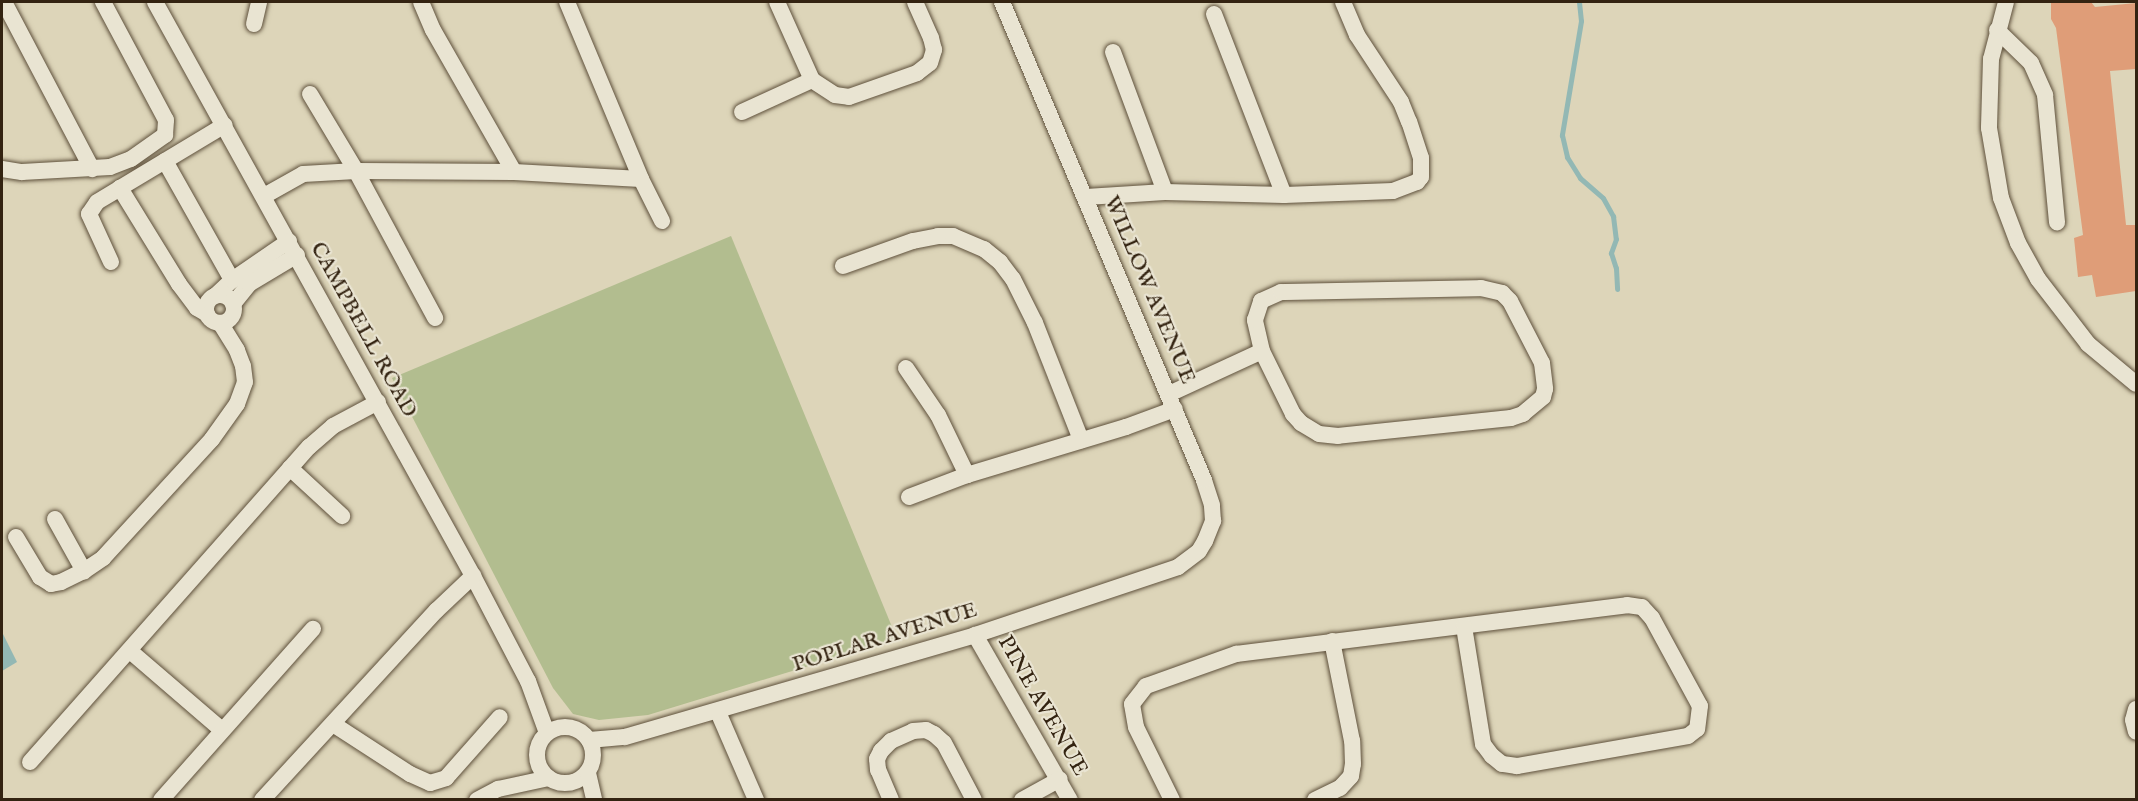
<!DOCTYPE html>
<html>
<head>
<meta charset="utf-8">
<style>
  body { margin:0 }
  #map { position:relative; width:2138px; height:801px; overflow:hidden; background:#ddd5b9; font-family:"IM FELL English",serif }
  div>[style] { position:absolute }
  .green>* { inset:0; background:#b2bd8f }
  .water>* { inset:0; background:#93b8b4 }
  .stream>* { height:5px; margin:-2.5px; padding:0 2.5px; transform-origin:2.5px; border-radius:2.5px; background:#93b8b4 }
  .building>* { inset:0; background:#df9d78 }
  .roads { filter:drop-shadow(0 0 2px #5e503b) drop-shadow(0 0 2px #5e503b) }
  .minor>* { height:16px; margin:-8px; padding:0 8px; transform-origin:8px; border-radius:8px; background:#e9e4d2 }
  .minor>.ring { margin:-8px; padding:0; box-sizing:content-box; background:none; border:16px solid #e9e4d2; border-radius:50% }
  span { translate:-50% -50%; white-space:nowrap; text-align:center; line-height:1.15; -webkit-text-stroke:4.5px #e9e4d2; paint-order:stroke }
  .street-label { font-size:22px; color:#332311 }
  .frame { position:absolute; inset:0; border:3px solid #332311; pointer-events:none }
</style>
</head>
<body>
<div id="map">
  <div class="green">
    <div style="clip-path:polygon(731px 236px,897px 639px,648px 715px,599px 720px,573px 714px,553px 688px,392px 378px)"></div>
  </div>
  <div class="water">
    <div style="clip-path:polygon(2px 632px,17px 662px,2px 671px)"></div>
  </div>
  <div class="stream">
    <div style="left:1579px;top:2px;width:19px;rotate:84deg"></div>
    <div style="left:1581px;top:21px;width:116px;rotate:99.5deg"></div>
    <div style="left:1562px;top:135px;width:23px;rotate:77deg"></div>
    <div style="left:1567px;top:157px;width:25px;rotate:58deg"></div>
    <div style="left:1580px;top:178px;width:30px;rotate:41deg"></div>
    <div style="left:1603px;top:198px;width:21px;rotate:61deg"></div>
    <div style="left:1613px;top:216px;width:23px;rotate:83deg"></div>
    <div style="left:1616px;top:239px;width:15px;rotate:110deg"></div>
    <div style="left:1611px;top:253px;width:16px;rotate:72deg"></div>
    <div style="left:1616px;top:268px;width:21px;rotate:87deg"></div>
  </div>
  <div class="building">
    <div style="clip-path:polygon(2051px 2px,2091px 2px,2095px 7px,2136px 3px,2136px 69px,2110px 71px,2126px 225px,2136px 225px,2136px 291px,2096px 297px,2092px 275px,2078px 277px,2074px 238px,2083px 235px,2056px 28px,2051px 19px)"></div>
  </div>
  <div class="roads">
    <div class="minor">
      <div style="left:4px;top:2px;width:189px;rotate:62.2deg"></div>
      <div style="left:155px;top:2px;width:656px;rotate:61.01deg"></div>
      <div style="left:473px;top:576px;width:119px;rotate:62.4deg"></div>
      <div style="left:528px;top:681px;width:55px;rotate:69.9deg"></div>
      <div style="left:421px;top:2px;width:30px;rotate:67deg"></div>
      <div style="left:433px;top:30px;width:163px;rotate:60.3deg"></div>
      <div style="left:567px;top:2px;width:192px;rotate:67.3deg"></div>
      <div style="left:641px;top:179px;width:47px;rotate:63.4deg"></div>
      <div style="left:777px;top:2px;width:85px;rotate:65.8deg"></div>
      <div style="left:812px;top:80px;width:27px;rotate:33deg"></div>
      <div style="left:835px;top:95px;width:14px;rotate:8deg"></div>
      <div style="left:849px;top:97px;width:72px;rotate:-19.4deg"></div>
      <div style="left:917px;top:73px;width:16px;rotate:-38deg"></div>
      <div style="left:930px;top:63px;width:14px;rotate:-73deg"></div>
      <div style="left:934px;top:50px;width:12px;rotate:-104deg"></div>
      <div style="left:931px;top:38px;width:39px;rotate:-114deg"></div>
      <div style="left:2006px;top:2px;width:59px;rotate:104.7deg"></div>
      <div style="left:1991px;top:59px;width:69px;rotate:91.7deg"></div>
      <div style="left:1989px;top:128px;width:71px;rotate:80.3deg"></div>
      <div style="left:2001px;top:198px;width:48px;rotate:69.3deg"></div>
      <div style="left:2018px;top:243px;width:41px;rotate:60.9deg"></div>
      <div style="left:2038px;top:279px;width:82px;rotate:52.4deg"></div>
      <div style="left:2088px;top:344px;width:62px;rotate:39.8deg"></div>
      <div style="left:1214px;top:14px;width:194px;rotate:68.9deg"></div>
      <div style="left:254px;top:24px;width:23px;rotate:-77deg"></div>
      <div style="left:1997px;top:30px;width:47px;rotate:44.1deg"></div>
      <div style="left:2031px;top:63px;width:35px;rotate:66deg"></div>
      <div style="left:2045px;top:95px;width:128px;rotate:84.6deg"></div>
      <div style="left:1113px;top:52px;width:149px;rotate:69.6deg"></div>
      <div style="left:310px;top:94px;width:90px;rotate:59.1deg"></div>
      <div style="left:356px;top:171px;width:167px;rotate:61.7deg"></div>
      <div style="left:742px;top:112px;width:77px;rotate:-24.6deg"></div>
      <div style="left:165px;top:161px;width:137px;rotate:60.6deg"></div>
      <div style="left:2px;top:169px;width:20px;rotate:9deg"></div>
      <div style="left:22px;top:172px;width:88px;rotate:-3.3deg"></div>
      <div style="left:110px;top:167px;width:22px;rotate:-21deg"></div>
      <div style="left:131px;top:159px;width:42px;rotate:-35.2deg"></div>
      <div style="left:165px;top:135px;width:15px;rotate:-86deg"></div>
      <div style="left:166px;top:120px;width:134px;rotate:-118.1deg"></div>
      <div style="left:264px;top:196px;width:45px;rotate:-29.4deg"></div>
      <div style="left:303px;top:174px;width:53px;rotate:-3.2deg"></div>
      <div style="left:356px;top:171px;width:158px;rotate:0.4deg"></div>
      <div style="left:514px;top:172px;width:127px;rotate:3.2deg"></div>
      <div style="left:1086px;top:197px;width:79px;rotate:-3.6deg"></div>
      <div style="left:1165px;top:192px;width:119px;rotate:1.4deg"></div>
      <div style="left:1284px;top:195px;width:109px;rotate:-2.1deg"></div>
      <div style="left:1393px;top:191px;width:26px;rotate:-21deg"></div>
      <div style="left:1417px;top:182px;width:6px;rotate:-51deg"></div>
      <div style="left:1421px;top:177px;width:19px;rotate:-90deg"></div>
      <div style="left:1421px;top:158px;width:38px;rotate:-108deg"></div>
      <div style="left:1409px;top:122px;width:22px;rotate:-112deg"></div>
      <div style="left:1401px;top:102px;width:80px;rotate:-123.3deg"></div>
      <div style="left:1357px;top:35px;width:36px;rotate:-113deg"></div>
      <div style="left:111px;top:262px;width:53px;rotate:-114.6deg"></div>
      <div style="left:89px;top:214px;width:14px;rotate:-56deg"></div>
      <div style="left:97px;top:202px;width:27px;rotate:-31deg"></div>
      <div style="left:843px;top:266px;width:74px;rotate:-19.7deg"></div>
      <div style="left:913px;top:241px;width:25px;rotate:-11deg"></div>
      <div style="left:938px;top:236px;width:15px"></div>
      <div style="left:953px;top:236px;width:34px;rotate:23deg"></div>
      <div style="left:984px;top:249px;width:21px;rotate:39deg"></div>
      <div style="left:1000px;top:262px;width:21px;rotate:53deg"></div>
      <div style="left:1013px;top:279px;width:49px;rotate:63.4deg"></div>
      <div style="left:1035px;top:323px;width:126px;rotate:68.5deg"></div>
      <div style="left:1481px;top:288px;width:22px;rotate:13deg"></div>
      <div style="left:1502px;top:293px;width:11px;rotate:45deg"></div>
      <div style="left:1510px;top:301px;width:70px;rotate:62.7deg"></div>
      <div style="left:1542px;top:363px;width:26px;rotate:83deg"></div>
      <div style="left:1545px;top:389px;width:8px;rotate:104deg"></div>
      <div style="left:1543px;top:397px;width:26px;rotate:140deg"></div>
      <div style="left:1523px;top:414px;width:13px;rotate:162deg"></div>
      <div style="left:1511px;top:418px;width:174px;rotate:174.1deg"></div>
      <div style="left:1338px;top:436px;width:19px;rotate:-174deg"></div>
      <div style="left:1319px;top:434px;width:21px;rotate:-149deg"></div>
      <div style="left:1301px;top:423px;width:12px;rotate:-132deg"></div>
      <div style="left:1293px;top:414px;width:70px;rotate:-116.2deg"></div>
      <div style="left:1262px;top:351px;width:32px;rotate:-103deg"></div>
      <div style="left:1255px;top:320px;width:20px;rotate:-72deg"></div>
      <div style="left:1261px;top:301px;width:22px;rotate:-24deg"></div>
      <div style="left:1281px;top:292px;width:200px;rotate:-1.1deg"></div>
      <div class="ring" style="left:206px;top:295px;width:12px;height:12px"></div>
      <div style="left:215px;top:296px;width:23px;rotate:-43deg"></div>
      <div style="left:232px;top:280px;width:69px;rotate:-34.4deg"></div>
      <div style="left:233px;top:304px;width:26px;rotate:-51deg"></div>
      <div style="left:249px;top:284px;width:56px;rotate:-31.1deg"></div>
      <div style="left:207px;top:314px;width:12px;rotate:-149deg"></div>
      <div style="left:197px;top:308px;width:30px;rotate:-127deg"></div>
      <div style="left:179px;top:284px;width:113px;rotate:-121.6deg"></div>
      <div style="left:120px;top:188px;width:122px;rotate:-31deg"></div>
      <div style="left:906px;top:368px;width:57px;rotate:55.8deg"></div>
      <div style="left:938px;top:415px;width:67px;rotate:64.2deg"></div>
      <div style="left:1169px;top:394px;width:102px;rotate:-24.8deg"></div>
      <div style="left:290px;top:468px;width:71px;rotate:42.7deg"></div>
      <div style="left:909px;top:497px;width:62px;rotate:-20.8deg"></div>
      <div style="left:967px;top:475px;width:166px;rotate:-16.8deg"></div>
      <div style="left:1126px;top:427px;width:52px;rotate:-20.2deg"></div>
      <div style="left:55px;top:519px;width:60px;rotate:60.9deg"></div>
      <div style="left:16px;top:537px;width:47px;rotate:59deg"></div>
      <div style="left:40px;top:577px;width:13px;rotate:32deg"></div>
      <div style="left:51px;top:584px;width:10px;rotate:-11deg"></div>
      <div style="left:61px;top:582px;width:25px;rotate:-26deg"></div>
      <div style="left:84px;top:571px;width:23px;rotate:-34deg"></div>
      <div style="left:103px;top:558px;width:161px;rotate:-47.5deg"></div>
      <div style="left:212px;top:439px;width:43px;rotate:-54.5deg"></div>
      <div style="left:237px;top:404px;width:23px;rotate:-70deg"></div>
      <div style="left:245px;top:382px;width:16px;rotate:-97deg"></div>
      <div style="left:243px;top:366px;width:17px;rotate:-111deg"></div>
      <div style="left:237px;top:350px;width:32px;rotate:-122deg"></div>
      <div style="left:975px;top:635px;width:190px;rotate:60.1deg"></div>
      <div style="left:130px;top:651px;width:121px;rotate:40.7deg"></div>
      <div style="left:2136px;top:709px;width:11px;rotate:105deg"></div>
      <div style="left:2133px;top:720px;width:12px;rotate:76deg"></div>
      <div style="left:718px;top:712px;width:96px;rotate:66.6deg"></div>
      <div style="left:333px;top:724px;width:92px;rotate:33deg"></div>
      <div style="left:410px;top:774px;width:22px;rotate:24deg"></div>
      <div style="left:430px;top:783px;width:17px;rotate:-17deg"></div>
      <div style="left:446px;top:778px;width:81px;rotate:-48.5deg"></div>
      <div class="ring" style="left:537px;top:727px;width:40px;height:40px"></div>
      <div style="left:589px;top:740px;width:36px;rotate:-5deg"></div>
      <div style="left:625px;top:737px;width:365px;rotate:-16.2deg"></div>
      <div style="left:975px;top:635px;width:214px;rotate:-18.5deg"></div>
      <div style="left:1178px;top:567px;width:26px;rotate:-37deg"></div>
      <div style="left:1199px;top:551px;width:12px;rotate:-59deg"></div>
      <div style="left:1205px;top:541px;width:22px;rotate:-68deg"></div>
      <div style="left:1213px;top:521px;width:16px;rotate:-94deg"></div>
      <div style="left:1212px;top:505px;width:26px;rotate:-108deg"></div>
      <div style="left:1204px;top:480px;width:519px;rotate:-112.91deg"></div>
      <div style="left:30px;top:762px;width:421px;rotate:-48.5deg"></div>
      <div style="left:309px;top:447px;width:32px;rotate:-41deg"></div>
      <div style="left:333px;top:426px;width:51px;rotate:-28.1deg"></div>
      <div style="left:588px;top:773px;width:28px;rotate:77deg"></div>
      <div style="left:161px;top:800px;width:229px;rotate:-48.4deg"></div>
      <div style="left:262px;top:800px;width:258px;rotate:-47.4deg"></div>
      <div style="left:437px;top:610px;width:50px;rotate:-43.4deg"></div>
      <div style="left:477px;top:800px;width:24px;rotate:-28deg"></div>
      <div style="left:498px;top:789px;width:52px;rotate:-12.2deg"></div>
      <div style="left:891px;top:800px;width:33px;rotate:-113deg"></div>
      <div style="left:878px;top:770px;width:11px;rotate:-95deg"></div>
      <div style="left:877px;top:759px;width:9px;rotate:-63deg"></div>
      <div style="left:881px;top:751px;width:14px;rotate:-45deg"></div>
      <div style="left:891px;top:741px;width:24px;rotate:-24deg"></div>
      <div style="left:913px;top:731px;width:13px;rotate:-4deg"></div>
      <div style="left:926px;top:730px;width:9px;rotate:27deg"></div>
      <div style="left:934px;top:734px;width:13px;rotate:42deg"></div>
      <div style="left:944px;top:743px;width:64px;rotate:62.2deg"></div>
      <div style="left:1022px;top:800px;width:43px;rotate:-28.9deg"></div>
      <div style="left:1172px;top:800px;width:81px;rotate:-116.3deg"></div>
      <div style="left:1136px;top:727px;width:23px;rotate:-100deg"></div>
      <div style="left:1132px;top:704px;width:23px;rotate:-52deg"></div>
      <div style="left:1146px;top:686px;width:96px;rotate:-19.6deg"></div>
      <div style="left:1236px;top:654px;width:394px;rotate:-7.1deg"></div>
      <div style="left:1627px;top:605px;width:15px;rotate:8deg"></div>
      <div style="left:1642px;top:607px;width:15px;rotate:48deg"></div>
      <div style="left:1652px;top:618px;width:100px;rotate:61.4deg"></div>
      <div style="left:1700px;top:706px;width:23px;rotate:97deg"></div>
      <div style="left:1697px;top:729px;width:11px;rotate:142deg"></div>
      <div style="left:1688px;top:736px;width:174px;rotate:170deg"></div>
      <div style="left:1517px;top:766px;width:15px;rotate:-172deg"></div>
      <div style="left:1502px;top:764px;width:13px;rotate:-141deg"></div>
      <div style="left:1492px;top:756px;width:15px;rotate:-127deg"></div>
      <div style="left:1483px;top:744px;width:119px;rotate:-99.2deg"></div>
      <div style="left:1315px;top:800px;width:28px;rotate:-26deg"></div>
      <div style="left:1340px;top:788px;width:16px;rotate:-47deg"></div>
      <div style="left:1351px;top:776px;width:12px;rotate:-81deg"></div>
      <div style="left:1353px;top:764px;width:23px;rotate:-92deg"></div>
      <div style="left:1352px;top:741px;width:102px;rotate:-101.3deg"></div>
    </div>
  </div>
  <div class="street-label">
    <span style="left:1149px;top:290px;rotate:67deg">WILLOW AVENUE</span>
    <span style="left:363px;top:330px;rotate:61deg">CAMPBELL ROAD</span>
    <span style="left:885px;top:638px;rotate:-17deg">POPLAR AVENUE</span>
    <span style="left:1042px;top:706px;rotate:60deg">PINE AVENUE</span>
  </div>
  <div class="frame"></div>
</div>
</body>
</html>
